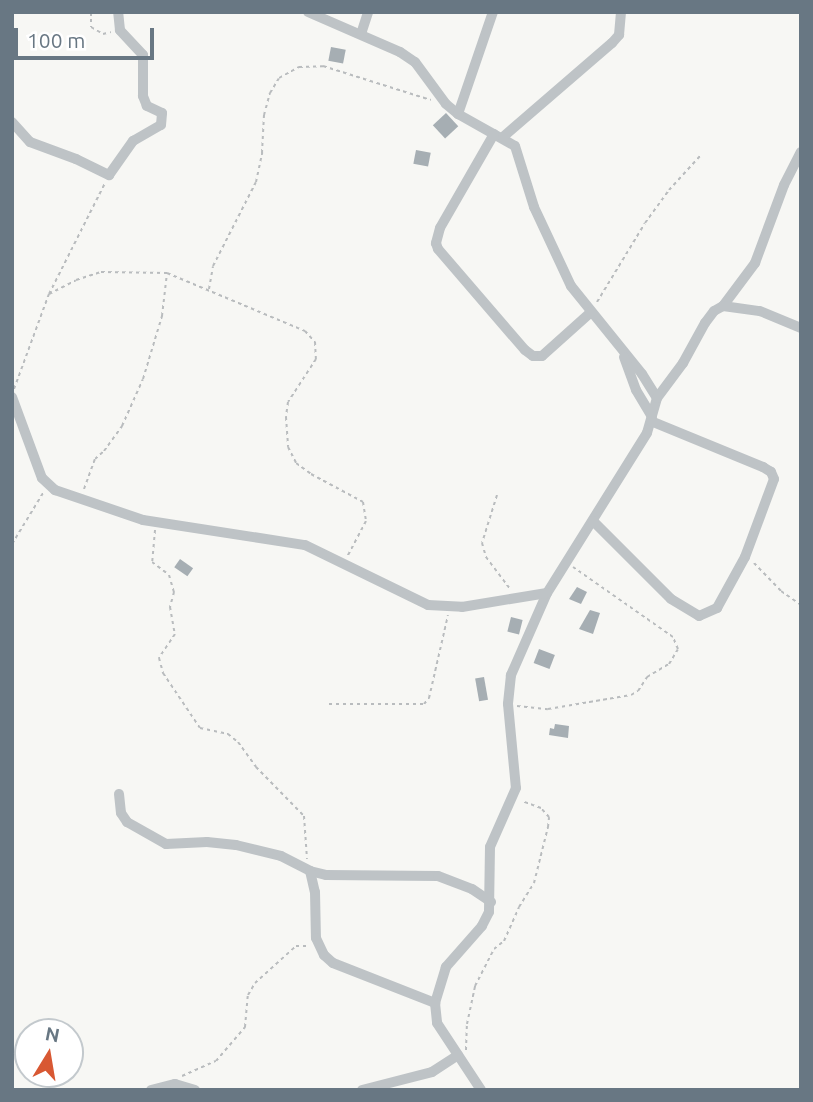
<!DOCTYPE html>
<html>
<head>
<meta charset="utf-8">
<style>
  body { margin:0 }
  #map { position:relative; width:813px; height:1102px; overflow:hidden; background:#f7f7f4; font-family:Ubuntu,sans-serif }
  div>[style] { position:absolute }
  .building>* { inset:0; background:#a6aeb3; transform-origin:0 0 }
  .path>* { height:2px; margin-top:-1px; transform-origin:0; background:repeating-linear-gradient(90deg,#b9bcbe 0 3.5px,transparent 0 7px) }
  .minor>* { height:10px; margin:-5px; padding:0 5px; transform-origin:5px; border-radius:5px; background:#bec3c6 }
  span { translate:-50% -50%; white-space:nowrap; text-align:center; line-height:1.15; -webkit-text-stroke:7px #fff; paint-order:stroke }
  .frame { position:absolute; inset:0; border:14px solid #687783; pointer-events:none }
  .north { position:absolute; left:14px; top:1018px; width:70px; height:70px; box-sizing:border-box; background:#fff; border:2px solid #c3c9cd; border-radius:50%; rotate:11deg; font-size:19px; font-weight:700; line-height:28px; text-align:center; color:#687783 }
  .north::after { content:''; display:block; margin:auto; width:24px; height:32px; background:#d85833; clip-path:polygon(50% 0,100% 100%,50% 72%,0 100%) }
  .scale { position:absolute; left:14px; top:28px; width:140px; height:32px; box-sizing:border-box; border:4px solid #687783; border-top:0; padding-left:9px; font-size:21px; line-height:24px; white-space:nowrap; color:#687783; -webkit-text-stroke:5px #fff; paint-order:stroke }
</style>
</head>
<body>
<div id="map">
  <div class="building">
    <div style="left:331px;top:47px;width:15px;height:14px;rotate:11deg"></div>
    <div style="left:446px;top:113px;width:18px;height:18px;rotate:47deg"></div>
    <div style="left:416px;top:150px;width:15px;height:14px;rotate:11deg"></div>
    <div style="left:180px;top:559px;width:16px;height:10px;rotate:35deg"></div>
    <div style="clip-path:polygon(577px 587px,587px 592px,581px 604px,569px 599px)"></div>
    <div style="clip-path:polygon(590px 610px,600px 613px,593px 634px,579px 629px)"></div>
    <div style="left:511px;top:617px;width:12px;height:15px;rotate:14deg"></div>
    <div style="left:539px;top:649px;width:17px;height:15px;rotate:21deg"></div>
    <div style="left:484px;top:677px;width:23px;height:9px;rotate:80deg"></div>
    <div style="clip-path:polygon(555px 724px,569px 726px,568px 738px,549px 735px,550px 728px,554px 729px)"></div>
  </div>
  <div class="path">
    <div style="left:91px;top:12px;width:15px;rotate:90deg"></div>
    <div style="left:91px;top:27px;width:14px;rotate:30deg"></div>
    <div style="left:103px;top:34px;width:8px;rotate:-14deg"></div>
    <div style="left:209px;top:289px;width:23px;rotate:-80deg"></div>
    <div style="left:213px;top:266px;width:94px;rotate:-62.9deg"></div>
    <div style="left:256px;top:182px;width:30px;rotate:-78deg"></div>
    <div style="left:262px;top:153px;width:38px;rotate:-87deg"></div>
    <div style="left:264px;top:115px;width:23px;rotate:-75deg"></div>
    <div style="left:270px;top:93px;width:17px;rotate:-59deg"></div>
    <div style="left:279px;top:78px;width:23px;rotate:-29deg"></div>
    <div style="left:299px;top:67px;width:24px;rotate:-2deg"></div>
    <div style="left:323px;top:66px;width:113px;rotate:17.5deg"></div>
    <div style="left:49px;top:294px;width:30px;rotate:-27deg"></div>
    <div style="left:76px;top:280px;width:26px;rotate:-18deg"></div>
    <div style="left:101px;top:272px;width:66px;rotate:0.9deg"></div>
    <div style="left:167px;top:273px;width:150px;rotate:22.8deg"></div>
    <div style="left:305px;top:331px;width:15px;rotate:48deg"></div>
    <div style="left:315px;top:342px;width:17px;rotate:87deg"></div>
    <div style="left:316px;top:359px;width:51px;rotate:123.1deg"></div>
    <div style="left:288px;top:402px;width:15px;rotate:98deg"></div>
    <div style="left:286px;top:417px;width:30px;rotate:86deg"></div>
    <div style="left:288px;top:447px;width:18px;rotate:63deg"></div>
    <div style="left:296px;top:463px;width:19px;rotate:36deg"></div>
    <div style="left:311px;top:474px;width:59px;rotate:28.3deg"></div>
    <div style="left:363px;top:502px;width:19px;rotate:81deg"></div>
    <div style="left:366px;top:521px;width:41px;rotate:117.8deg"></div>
    <div style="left:597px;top:302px;width:92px;rotate:-58.7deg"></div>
    <div style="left:645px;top:223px;width:41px;rotate:-54deg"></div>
    <div style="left:669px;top:190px;width:47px;rotate:-47.6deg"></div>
    <div style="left:14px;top:389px;width:101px;rotate:-69.8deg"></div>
    <div style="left:49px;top:294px;width:124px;rotate:-63.2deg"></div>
    <div style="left:84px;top:489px;width:32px;rotate:-70deg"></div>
    <div style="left:95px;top:459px;width:12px;rotate:-42deg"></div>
    <div style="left:104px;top:451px;width:31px;rotate:-54deg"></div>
    <div style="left:122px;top:426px;width:51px;rotate:-65.9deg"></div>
    <div style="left:143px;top:379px;width:66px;rotate:-73.2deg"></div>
    <div style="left:162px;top:316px;width:43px;rotate:-83.4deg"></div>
    <div style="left:497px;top:495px;width:50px;rotate:107.4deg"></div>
    <div style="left:482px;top:543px;width:15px;rotate:74deg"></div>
    <div style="left:486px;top:557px;width:39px;rotate:53deg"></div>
    <div style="left:155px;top:530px;width:32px;rotate:95deg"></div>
    <div style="left:152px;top:562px;width:21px;rotate:37deg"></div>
    <div style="left:169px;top:575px;width:18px;rotate:74deg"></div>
    <div style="left:174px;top:592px;width:16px;rotate:105deg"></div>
    <div style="left:170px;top:607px;width:27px;rotate:80deg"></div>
    <div style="left:175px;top:634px;width:29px;rotate:124deg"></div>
    <div style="left:159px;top:658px;width:16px;rotate:75deg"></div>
    <div style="left:163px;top:673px;width:66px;rotate:56.1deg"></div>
    <div style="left:200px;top:728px;width:29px;rotate:12deg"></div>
    <div style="left:228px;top:734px;width:13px;rotate:39deg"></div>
    <div style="left:238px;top:742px;width:31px;rotate:54deg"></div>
    <div style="left:256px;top:767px;width:69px;rotate:45.6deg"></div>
    <div style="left:304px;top:816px;width:43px;rotate:86deg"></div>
    <div style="left:12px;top:544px;width:60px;rotate:-58.7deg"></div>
    <div style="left:754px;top:563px;width:39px;rotate:46deg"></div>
    <div style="left:781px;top:591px;width:24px;rotate:35deg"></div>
    <div style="left:329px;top:704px;width:95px"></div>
    <div style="left:424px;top:704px;width:8px;rotate:-50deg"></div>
    <div style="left:429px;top:698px;width:85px;rotate:-77.1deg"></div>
    <div style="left:517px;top:706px;width:31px;rotate:6deg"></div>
    <div style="left:548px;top:709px;width:84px;rotate:-9.6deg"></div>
    <div style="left:631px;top:695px;width:8px;rotate:-30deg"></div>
    <div style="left:638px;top:691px;width:17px;rotate:-57deg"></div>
    <div style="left:647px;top:677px;width:26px;rotate:-31deg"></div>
    <div style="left:669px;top:664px;width:17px;rotate:-59deg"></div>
    <div style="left:678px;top:649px;width:13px;rotate:-113deg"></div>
    <div style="left:673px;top:637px;width:122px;rotate:-145deg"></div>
    <div style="left:466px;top:1050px;width:26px;rotate:-88deg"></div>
    <div style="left:467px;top:1024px;width:39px;rotate:-78deg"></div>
    <div style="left:475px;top:986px;width:42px;rotate:-62.8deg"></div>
    <div style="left:494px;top:949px;width:13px;rotate:-39deg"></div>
    <div style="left:504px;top:941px;width:37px;rotate:-66deg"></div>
    <div style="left:519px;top:907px;width:28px;rotate:-58deg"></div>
    <div style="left:534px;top:883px;width:58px;rotate:-76deg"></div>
    <div style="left:548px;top:827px;width:10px;rotate:-84deg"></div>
    <div style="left:549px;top:817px;width:12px;rotate:-132deg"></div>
    <div style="left:541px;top:808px;width:20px;rotate:-160deg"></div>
    <div style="left:182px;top:1076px;width:37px;rotate:-24deg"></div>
    <div style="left:216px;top:1061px;width:45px;rotate:-49.5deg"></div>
    <div style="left:245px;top:1027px;width:32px;rotate:-85deg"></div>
    <div style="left:248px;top:995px;width:14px;rotate:-60deg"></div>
    <div style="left:255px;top:983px;width:55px;rotate:-42.1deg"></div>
    <div style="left:296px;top:946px;width:13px"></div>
  </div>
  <div class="minor">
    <div style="left:308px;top:12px;width:100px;rotate:23.5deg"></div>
    <div style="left:400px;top:52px;width:18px;rotate:34deg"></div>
    <div style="left:415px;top:62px;width:52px;rotate:53.6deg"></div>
    <div style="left:446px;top:104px;width:16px;rotate:40deg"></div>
    <div style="left:458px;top:114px;width:65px;rotate:29.3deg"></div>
    <div style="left:515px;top:146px;width:64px;rotate:72.7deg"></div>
    <div style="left:534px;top:207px;width:87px;rotate:64.9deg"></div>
    <div style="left:571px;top:286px;width:113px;rotate:51.1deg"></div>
    <div style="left:642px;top:374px;width:28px;rotate:58deg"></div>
    <div style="left:657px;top:398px;width:36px;rotate:106deg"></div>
    <div style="left:647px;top:433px;width:189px;rotate:122deg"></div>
    <div style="left:547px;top:593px;width:90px;rotate:113.7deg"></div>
    <div style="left:511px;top:675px;width:29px;rotate:96deg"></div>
    <div style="left:508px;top:704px;width:84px;rotate:84.6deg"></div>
    <div style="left:516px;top:788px;width:64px;rotate:113.8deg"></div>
    <div style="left:490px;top:847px;width:65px;rotate:90.9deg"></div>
    <div style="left:489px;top:912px;width:16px;rotate:117deg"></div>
    <div style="left:482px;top:926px;width:55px;rotate:131.3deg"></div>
    <div style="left:446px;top:967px;width:38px;rotate:107deg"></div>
    <div style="left:435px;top:1003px;width:20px;rotate:84deg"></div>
    <div style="left:437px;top:1023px;width:80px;rotate:56.7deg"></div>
    <div style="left:361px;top:34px;width:23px;rotate:-72deg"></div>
    <div style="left:458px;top:114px;width:108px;rotate:-71.1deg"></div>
    <div style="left:12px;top:122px;width:27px;rotate:48deg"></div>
    <div style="left:30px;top:142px;width:49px;rotate:20.3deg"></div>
    <div style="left:76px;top:159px;width:37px;rotate:26deg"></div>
    <div style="left:109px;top:175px;width:42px;rotate:-54.8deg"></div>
    <div style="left:133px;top:141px;width:32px;rotate:-30deg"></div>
    <div style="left:161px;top:125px;width:12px;rotate:-85deg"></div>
    <div style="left:162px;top:113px;width:17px;rotate:-155deg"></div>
    <div style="left:147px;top:106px;width:11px;rotate:-112deg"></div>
    <div style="left:143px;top:96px;width:41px;rotate:-90deg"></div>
    <div style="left:143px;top:55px;width:34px;rotate:-133deg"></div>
    <div style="left:120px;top:30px;width:18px;rotate:-96deg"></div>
    <div style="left:494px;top:134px;width:108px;rotate:119.9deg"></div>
    <div style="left:440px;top:228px;width:16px;rotate:105deg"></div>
    <div style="left:436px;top:243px;width:6px;rotate:72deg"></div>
    <div style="left:438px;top:249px;width:133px;rotate:49.3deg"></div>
    <div style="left:525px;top:350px;width:10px;rotate:37deg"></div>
    <div style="left:533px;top:356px;width:9px"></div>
    <div style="left:542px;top:356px;width:66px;rotate:-41.9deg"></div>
    <div style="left:503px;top:137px;width:144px;rotate:-40.8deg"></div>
    <div style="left:612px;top:43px;width:11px;rotate:-49deg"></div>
    <div style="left:619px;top:35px;width:23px;rotate:-85deg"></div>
    <div style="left:723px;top:306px;width:54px;rotate:-53.3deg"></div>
    <div style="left:755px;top:263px;width:83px;rotate:-69.6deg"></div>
    <div style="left:784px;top:185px;width:37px;rotate:-63deg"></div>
    <div style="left:624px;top:357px;width:35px;rotate:70deg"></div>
    <div style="left:636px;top:390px;width:31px;rotate:59deg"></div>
    <div style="left:12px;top:397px;width:86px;rotate:69.7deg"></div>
    <div style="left:42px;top:478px;width:18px;rotate:43deg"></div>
    <div style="left:55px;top:490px;width:93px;rotate:18.8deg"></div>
    <div style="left:143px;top:520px;width:164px;rotate:8.8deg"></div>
    <div style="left:305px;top:545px;width:137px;rotate:26deg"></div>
    <div style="left:428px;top:605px;width:34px;rotate:3deg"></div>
    <div style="left:462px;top:607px;width:86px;rotate:-9.4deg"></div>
    <div style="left:657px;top:398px;width:44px;rotate:-53.4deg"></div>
    <div style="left:683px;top:363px;width:46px;rotate:-61.2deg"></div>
    <div style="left:705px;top:323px;width:15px;rotate:-53deg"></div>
    <div style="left:714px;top:311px;width:10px;rotate:-29deg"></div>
    <div style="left:723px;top:306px;width:37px;rotate:8deg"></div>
    <div style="left:760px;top:311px;width:44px;rotate:22.5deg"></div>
    <div style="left:593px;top:521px;width:110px;rotate:45deg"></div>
    <div style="left:671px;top:599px;width:33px;rotate:31deg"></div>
    <div style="left:699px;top:616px;width:20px;rotate:-24deg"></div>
    <div style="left:717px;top:608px;width:58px;rotate:-61.2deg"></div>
    <div style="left:745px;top:557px;width:83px;rotate:-69.6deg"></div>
    <div style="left:774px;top:479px;width:8px;rotate:-113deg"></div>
    <div style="left:771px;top:472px;width:9px;rotate:-148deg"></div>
    <div style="left:763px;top:467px;width:121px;rotate:-157.7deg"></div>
    <div style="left:119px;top:794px;width:19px;rotate:84deg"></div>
    <div style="left:121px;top:813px;width:11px;rotate:56deg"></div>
    <div style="left:127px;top:822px;width:45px;rotate:29.4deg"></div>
    <div style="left:166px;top:844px;width:41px;rotate:-2.8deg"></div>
    <div style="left:207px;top:842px;width:29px;rotate:6deg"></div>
    <div style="left:236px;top:845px;width:46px;rotate:13.7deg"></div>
    <div style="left:281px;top:856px;width:33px;rotate:27deg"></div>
    <div style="left:310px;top:871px;width:16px;rotate:14deg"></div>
    <div style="left:326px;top:875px;width:112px;rotate:0.5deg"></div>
    <div style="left:438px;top:876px;width:36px;rotate:21deg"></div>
    <div style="left:472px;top:889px;width:23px;rotate:34deg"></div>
    <div style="left:310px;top:871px;width:22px;rotate:77deg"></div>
    <div style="left:315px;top:892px;width:46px;rotate:88.8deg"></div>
    <div style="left:316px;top:938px;width:19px;rotate:65deg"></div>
    <div style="left:324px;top:955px;width:12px;rotate:42deg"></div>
    <div style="left:333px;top:963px;width:110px;rotate:21.4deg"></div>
    <div style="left:151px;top:1090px;width:25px;rotate:-14deg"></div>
    <div style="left:175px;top:1084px;width:21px;rotate:17deg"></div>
    <div style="left:362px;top:1090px;width:72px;rotate:-14.4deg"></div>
    <div style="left:432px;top:1072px;width:31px;rotate:-33deg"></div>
  </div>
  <div class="frame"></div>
  <div class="north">N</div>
  <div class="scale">100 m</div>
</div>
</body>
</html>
